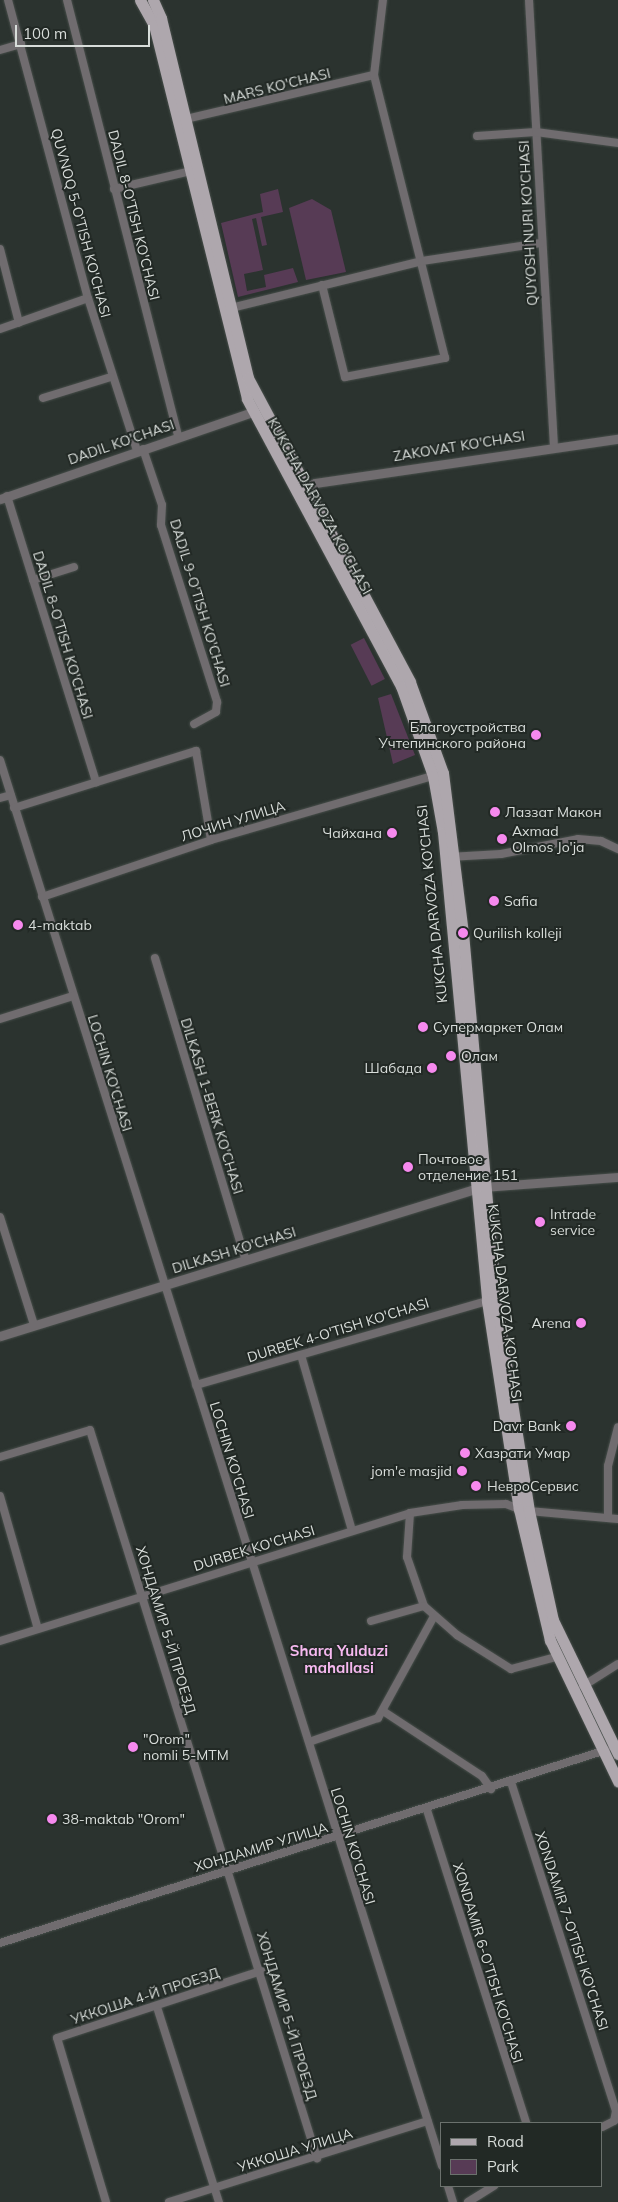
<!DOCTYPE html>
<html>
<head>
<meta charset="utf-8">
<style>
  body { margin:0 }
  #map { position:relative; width:618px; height:2202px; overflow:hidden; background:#2b332f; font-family:Mulish,sans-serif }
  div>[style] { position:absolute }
  .green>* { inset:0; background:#573b55; transform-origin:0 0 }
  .roads { filter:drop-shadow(0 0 1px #474e4a) drop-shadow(0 0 1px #474e4a) }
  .minor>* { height:8px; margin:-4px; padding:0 4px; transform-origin:4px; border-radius:4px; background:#706c6f }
  .tertiary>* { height:9px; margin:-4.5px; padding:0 4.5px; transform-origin:4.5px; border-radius:4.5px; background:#706c6f }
  .primary>* { height:11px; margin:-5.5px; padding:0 5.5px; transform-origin:5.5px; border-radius:5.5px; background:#aea7ad }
  .dots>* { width:14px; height:14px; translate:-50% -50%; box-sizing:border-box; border:2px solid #222925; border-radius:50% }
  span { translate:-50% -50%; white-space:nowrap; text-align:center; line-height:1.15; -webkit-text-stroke:4px #222925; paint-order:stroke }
  .street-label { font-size:14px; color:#d8ddda }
  .poi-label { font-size:14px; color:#d8ddda }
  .right { translate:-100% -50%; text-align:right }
  .left { translate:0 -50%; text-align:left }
  .neighbourhood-label { font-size:15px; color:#f6b9f0; font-weight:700 }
  .legend { position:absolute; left:440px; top:2122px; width:162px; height:65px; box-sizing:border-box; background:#222925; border:1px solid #6b716d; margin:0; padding:6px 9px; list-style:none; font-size:15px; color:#d8ddda }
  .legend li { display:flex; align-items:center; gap:10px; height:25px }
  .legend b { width:25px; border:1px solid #6b716d }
  .scale { position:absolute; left:15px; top:25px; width:135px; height:22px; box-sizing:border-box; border:2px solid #d8ddda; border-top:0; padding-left:6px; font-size:15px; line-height:18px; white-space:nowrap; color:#d8ddda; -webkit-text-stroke:4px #222925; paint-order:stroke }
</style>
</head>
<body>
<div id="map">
  <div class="green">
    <div style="clip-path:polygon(278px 189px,283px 212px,261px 217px,267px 245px,262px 246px,256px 218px,252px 219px,263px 270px,244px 274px,247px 291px,266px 287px,264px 275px,293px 268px,298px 282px,238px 297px,221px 223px,263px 212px,260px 194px)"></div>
    <div style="clip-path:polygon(312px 199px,331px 210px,346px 272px,306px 280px,289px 208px)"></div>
    <div style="left:364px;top:638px;width:46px;height:15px;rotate:63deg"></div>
    <div style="clip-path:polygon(391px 694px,415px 755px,393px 764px,378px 698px)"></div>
  </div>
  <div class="roads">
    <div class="minor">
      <div style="left:8px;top:0;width:309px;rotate:75deg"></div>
      <div style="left:88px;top:298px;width:161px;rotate:72.2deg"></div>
      <div style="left:67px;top:0;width:451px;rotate:75.7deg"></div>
      <div style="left:529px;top:0;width:446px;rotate:86.8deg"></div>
      <div style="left:0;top:50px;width:22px;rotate:-16deg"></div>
      <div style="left:186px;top:119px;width:193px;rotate:-13.2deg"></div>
      <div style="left:477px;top:136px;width:59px;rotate:-3.9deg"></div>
      <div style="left:536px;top:132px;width:83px;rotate:7.6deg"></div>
      <div style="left:114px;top:189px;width:83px;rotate:-13.2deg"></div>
      <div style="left:0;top:249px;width:76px;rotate:75.6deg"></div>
      <div style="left:322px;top:285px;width:95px;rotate:76deg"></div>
      <div style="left:345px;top:377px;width:102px;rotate:-10.8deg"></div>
      <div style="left:445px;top:358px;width:292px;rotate:-104.1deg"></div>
      <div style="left:374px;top:75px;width:76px;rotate:-83.2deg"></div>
      <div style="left:231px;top:308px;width:197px;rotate:-13.8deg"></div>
      <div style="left:422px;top:261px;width:120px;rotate:-8.6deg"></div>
      <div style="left:0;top:329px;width:93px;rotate:-19.4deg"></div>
      <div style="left:43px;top:398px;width:71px;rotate:-17.2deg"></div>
      <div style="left:143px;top:449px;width:59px;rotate:71.3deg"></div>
      <div style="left:162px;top:505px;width:20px;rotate:93deg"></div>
      <div style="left:161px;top:525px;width:186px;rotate:72.4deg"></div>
      <div style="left:217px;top:702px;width:10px;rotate:96deg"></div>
      <div style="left:216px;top:712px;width:25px;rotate:151deg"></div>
      <div style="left:7px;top:496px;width:300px;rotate:72.7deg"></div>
      <div style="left:33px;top:580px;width:43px;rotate:-17.6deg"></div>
      <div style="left:0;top:760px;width:1474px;rotate:72.55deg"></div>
      <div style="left:0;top:798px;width:11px;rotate:-15deg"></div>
      <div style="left:14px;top:808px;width:191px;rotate:-17.4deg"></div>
      <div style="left:196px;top:751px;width:90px;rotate:80.4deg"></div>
      <div style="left:449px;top:857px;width:52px;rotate:-3.3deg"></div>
      <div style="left:501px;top:854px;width:78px;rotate:-11deg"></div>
      <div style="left:578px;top:839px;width:23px;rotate:5deg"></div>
      <div style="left:601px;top:841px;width:19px;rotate:25deg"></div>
      <div style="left:42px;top:897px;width:178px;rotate:-18.6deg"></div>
      <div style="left:211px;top:840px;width:231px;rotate:-16.1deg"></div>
      <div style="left:155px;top:958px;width:316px;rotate:73.3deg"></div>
      <div style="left:0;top:1019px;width:77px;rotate:-17.5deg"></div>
      <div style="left:0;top:1217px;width:113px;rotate:72.5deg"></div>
      <div style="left:301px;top:1355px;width:183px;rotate:73.8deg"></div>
      <div style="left:196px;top:1385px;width:303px;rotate:-16.1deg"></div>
      <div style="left:0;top:1457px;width:94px;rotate:-16.7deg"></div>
      <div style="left:90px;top:1430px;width:763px;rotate:72.68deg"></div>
      <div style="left:0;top:1496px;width:138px;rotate:74.1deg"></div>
      <div style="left:529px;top:1511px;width:89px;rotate:5.1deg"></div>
      <div style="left:410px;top:1513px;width:44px;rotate:93.9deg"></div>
      <div style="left:407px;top:1557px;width:52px;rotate:70.9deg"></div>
      <div style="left:424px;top:1606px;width:44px;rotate:41.3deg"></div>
      <div style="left:457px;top:1635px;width:64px;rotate:32.2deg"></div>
      <div style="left:511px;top:1669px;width:47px;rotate:-14.9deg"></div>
      <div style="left:608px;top:1518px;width:52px;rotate:-90deg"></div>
      <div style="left:608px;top:1466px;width:40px;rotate:-75.6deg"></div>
      <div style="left:371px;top:1621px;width:55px;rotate:-15.8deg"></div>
      <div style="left:0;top:1641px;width:430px;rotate:-17.3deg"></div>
      <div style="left:410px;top:1513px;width:53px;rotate:-8.7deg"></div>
      <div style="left:462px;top:1505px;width:44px;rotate:-1.3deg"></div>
      <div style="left:506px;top:1504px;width:14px;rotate:21deg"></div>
      <div style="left:583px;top:1686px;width:41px;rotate:-32.2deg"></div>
      <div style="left:383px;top:1711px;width:118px;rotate:33.3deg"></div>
      <div style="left:482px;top:1776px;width:16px;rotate:55deg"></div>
      <div style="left:309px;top:1742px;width:73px;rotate:-19.2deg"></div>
      <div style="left:378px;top:1718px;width:116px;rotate:-61.2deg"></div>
      <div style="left:511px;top:1782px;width:345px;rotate:72.3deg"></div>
      <div style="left:616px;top:2111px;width:10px;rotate:101deg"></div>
      <div style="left:614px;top:2121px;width:13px;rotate:153deg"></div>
      <div style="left:427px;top:1810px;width:328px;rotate:72.4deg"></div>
      <div style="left:0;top:1943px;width:636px;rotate:-17.67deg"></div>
      <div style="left:157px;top:2007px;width:205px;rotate:72.4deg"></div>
      <div style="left:448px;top:2186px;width:17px;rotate:73deg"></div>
      <div style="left:106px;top:2202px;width:171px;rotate:-106.6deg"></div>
      <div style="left:57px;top:2038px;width:215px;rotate:-18.2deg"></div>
      <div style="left:169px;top:2202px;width:271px;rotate:-17.4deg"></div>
      <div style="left:468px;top:2202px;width:31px;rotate:-32deg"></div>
    </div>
    <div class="tertiary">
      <div style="left:305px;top:488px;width:11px;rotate:-27deg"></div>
      <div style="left:315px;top:483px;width:306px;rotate:-8.3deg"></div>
      <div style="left:0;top:499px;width:267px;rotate:-19deg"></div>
      <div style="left:484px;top:1187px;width:134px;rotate:-4.3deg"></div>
      <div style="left:0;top:1336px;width:498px;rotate:-17.2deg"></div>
    </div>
    <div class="primary">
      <div style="left:140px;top:0;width:29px;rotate:61deg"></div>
      <div style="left:154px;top:25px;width:385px;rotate:76deg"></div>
      <div style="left:247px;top:399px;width:326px;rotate:61.8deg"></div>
      <div style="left:401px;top:686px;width:96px;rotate:70.4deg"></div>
      <div style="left:433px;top:776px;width:57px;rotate:79.9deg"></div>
      <div style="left:443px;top:832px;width:471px;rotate:84.6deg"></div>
      <div style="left:487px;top:1301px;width:210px;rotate:81.3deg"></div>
      <div style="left:519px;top:1509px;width:135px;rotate:76.7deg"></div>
      <div style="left:550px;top:1640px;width:157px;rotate:64.3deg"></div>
      <div style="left:153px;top:0;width:20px;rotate:66deg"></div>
      <div style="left:161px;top:18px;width:370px;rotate:76.4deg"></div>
      <div style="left:248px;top:378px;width:344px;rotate:61.9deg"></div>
      <div style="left:410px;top:682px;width:97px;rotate:70.1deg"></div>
      <div style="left:443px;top:773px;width:161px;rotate:82.9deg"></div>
      <div style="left:463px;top:933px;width:368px;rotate:84.9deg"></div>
      <div style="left:496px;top:1300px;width:214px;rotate:81.1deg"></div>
      <div style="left:529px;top:1511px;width:112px;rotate:77.6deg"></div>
      <div style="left:553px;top:1620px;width:149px;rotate:64.1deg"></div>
    </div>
  </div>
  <div class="dots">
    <div style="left:536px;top:735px;background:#f689ee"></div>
    <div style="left:495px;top:812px;background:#f689ee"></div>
    <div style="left:392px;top:833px;background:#f689ee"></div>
    <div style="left:502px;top:839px;background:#f689ee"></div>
    <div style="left:494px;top:901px;background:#f689ee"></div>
    <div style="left:18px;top:925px;background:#f689ee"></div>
    <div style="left:463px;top:933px;background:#f689ee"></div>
    <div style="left:423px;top:1027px;background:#f689ee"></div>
    <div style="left:451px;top:1056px;background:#f689ee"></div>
    <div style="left:432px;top:1068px;background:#f689ee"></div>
    <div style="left:408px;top:1167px;background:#f689ee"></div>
    <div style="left:540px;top:1222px;background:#f689ee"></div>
    <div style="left:581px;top:1323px;background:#f689ee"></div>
    <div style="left:571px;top:1426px;background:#f689ee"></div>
    <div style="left:465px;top:1453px;background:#f689ee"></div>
    <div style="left:462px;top:1471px;background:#f689ee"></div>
    <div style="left:476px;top:1486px;background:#f689ee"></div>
    <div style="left:133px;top:1747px;background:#f689ee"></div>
    <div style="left:52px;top:1819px;background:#f689ee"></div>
  </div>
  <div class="street-label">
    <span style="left:277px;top:86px;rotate:-14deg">MARS KO'CHASI</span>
    <span style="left:134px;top:215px;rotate:76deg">DADIL 8-O'TISH KO'CHASI</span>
    <span style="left:81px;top:223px;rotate:75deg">QUVNOQ 5-O'TISH KO'CHASI</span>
    <span style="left:528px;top:223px;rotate:-93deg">QUYOSH NURI KO'CHASI</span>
    <span style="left:121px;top:442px;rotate:-19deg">DADIL KO'CHASI</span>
    <span style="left:459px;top:446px;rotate:-9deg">ZAKOVAT KO'CHASI</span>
    <span style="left:320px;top:506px;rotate:61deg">KUKCHA DARVOZA KO'CHASI</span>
    <span style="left:200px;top:603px;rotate:73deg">DADIL 9-O'TISH KO'CHASI</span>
    <span style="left:63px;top:635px;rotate:73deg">DADIL 8-O'TISH KO'CHASI</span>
    <span style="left:233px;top:821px;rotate:-17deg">ЛОЧИН УЛИЦА</span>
    <span style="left:432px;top:904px;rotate:-96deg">KUKCHA DARVOZA KO'CHASI</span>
    <span style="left:110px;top:1073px;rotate:73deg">LOCHIN KO'CHASI</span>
    <span style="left:212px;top:1106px;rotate:73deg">DILKASH 1-BERK KO'CHASI</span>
    <span style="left:234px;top:1250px;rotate:-17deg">DILKASH KO'CHASI</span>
    <span style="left:505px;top:1303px;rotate:83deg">KUKCHA DARVOZA KO'CHASI</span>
    <span style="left:338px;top:1330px;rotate:-17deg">DURBEK 4-O'TISH KO'CHASI</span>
    <span style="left:232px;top:1460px;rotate:73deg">LOCHIN KO'CHASI</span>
    <span style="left:254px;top:1548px;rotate:-17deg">DURBEK KO'CHASI</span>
    <span style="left:166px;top:1630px;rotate:73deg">ХОНДАМИР 5-Й ПРОЕЗД</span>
    <span style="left:353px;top:1846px;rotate:73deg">LOCHIN KO'CHASI</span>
    <span style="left:261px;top:1847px;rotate:-17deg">ХОНДАМИР УЛИЦА</span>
    <span style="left:572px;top:1931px;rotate:72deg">XONDAMIR 7-O'TISH KO'CHASI</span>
    <span style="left:488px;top:1963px;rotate:73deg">XONDAMIR 6-O'TISH KO'CHASI</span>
    <span style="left:145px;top:1996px;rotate:-18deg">УККОША 4-Й ПРОЕЗД</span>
    <span style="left:287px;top:2016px;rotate:73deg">ХОНДАМИР 5-Й ПРОЕЗД</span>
    <span style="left:295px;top:2150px;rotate:-17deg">УККОША УЛИЦА</span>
  </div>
  <div class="poi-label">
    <span class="right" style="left:526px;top:735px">Благоустройства<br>Учтепинского района</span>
    <span class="left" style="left:505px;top:812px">Лаззат Макон</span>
    <span class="left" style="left:512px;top:839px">Axmad<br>Olmos Jo'ja</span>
    <span class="right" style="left:382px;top:833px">Чайхана</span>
    <span class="left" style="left:504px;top:901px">Safia</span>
    <span class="left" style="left:28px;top:925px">4-maktab</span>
    <span class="left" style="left:473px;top:933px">Qurilish kolleji</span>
    <span class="left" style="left:433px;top:1027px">Супермаркет Олам</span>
    <span class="left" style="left:461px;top:1056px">Олам</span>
    <span class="right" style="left:422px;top:1068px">Шабада</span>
    <span class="left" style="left:418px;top:1167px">Почтовое<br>отделение 151</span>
    <span class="left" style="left:550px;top:1222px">Intrade<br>service</span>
    <span class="right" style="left:571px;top:1323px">Arena</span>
    <span class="right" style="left:561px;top:1426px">Davr Bank</span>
    <span class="left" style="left:475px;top:1453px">Хазрати Умар</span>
    <span class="right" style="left:452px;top:1471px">jom'e masjid</span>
    <span class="left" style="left:487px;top:1486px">НевроСервис</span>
    <span class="left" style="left:143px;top:1747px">"Orom"<br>nomli 5-MTM</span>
    <span class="left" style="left:62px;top:1819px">38-maktab "Orom"</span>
  </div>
  <div class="neighbourhood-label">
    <span style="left:339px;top:1659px">Sharq Yulduzi<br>mahallasi</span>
  </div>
  <ul class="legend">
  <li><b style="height:6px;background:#aea7ad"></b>Road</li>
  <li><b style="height:14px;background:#573b55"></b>Park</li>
  </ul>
  <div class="scale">100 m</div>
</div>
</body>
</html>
